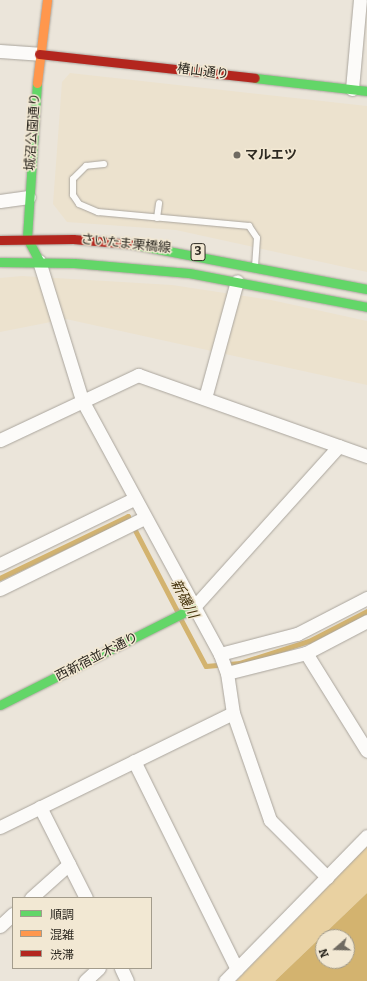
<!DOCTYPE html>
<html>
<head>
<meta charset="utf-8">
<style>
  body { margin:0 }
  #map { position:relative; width:367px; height:981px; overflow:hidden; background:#ebe5da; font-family:Bitter,"Noto Sans JP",serif }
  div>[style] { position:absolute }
  .built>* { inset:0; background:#ece2ce }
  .green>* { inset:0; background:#e9d1a1 }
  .water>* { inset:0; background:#d3b36f }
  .stream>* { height:4.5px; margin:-2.25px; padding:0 2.25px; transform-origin:2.25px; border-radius:2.25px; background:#d3b36f }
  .roads { filter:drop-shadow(0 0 1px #aaa59d) drop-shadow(0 0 1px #aaa59d) }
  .lane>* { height:6px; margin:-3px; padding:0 3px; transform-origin:3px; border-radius:3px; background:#fcfbf9 }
  .street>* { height:13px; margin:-6.5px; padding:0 6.5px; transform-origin:6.5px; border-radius:6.5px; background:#fcfbf9 }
  .fast>* { height:9px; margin:-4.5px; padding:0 4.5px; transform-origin:4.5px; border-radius:4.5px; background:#63d668 }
  .slow>* { height:9px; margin:-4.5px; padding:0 4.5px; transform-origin:4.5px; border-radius:4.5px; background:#ff974d }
  .jam>* { height:9px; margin:-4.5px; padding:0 4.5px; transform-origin:4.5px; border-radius:4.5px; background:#b3261e }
  .dots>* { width:11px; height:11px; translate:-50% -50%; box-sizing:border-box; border:2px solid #f2e8d3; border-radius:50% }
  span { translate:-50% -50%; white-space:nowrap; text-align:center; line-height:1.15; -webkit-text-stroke:3px #f2e8d3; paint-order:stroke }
  .shield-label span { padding:1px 3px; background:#f2e8d3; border:1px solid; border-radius:3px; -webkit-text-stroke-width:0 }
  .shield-label { font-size:12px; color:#2d2921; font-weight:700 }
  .street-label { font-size:13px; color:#2d2921 }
  .poi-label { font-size:13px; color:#2d2921; font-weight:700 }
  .left { translate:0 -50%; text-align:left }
  .water-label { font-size:14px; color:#45330b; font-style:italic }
  .legend { position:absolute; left:12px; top:897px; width:140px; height:72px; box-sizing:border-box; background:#f2e8d3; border:1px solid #a39c8c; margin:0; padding:5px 7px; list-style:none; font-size:12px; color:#2d2921 }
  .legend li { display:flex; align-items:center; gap:8px; height:20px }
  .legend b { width:20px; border:1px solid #a39c8c }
  .north { position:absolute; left:315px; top:929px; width:40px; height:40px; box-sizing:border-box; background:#f2e8d3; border:1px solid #a39c8c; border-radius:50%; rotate:250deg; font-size:11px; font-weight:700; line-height:16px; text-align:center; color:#2d2921 }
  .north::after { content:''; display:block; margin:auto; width:14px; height:18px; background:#706b62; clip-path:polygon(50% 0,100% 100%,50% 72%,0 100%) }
</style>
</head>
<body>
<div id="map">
  <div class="built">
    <div style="clip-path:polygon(70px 73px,367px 106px,367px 272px,176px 230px,67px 222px,53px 204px,62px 82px)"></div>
    <div style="clip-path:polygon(22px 276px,172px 285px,271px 300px,367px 321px,367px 385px,66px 319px,0 332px,0 278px)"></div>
  </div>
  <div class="green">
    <div style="clip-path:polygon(367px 846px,367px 893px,275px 981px,236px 981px)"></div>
  </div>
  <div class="water">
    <div style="clip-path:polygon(evenodd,367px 893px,367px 981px,275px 981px,367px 893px,323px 937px,347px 937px,347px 961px,323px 961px,323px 937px)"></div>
  </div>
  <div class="stream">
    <div style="left:0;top:578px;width:142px;rotate:-25.8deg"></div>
    <div style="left:128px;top:516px;width:108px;rotate:62.5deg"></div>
    <div style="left:181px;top:619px;width:53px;rotate:62deg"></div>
    <div style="left:206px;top:666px;width:34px;rotate:-5deg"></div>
    <div style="left:240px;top:663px;width:72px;rotate:-17.7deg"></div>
    <div style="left:309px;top:641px;width:65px;rotate:-27.3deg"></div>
  </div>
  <div class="roads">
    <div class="lane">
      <div style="left:104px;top:164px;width:18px;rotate:174deg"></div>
      <div style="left:86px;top:166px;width:18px;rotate:135deg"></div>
      <div style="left:73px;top:179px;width:16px;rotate:90deg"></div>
      <div style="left:73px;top:195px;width:11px;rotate:56deg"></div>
      <div style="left:79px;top:204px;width:21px;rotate:23deg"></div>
      <div style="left:98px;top:212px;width:152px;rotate:5.3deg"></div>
      <div style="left:249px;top:226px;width:14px;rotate:56deg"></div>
      <div style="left:257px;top:238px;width:26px;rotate:94deg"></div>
      <div style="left:157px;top:218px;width:15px;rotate:-82deg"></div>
    </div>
    <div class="street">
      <div style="left:0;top:51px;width:39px;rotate:4deg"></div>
      <div style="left:352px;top:89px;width:89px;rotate:-84.9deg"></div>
      <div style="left:0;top:201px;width:29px;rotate:-8deg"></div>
      <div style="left:39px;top:261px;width:145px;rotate:72.8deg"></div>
      <div style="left:82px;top:400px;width:289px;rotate:61.5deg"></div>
      <div style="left:220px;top:654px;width:20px;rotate:70deg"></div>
      <div style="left:227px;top:673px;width:40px;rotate:81.5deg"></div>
      <div style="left:233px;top:713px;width:113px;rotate:70.9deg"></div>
      <div style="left:270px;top:820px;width:81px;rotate:45deg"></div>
      <div style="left:205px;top:398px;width:121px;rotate:-74.7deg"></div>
      <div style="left:0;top:440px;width:153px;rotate:-25.2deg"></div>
      <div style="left:138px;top:375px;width:243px;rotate:19.5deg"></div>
      <div style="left:0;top:564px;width:149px;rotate:-25.9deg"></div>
      <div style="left:0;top:589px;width:161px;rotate:-26.2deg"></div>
      <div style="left:193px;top:608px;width:218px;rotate:-48deg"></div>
      <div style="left:306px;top:653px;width:115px;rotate:58.1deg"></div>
      <div style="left:220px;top:654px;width:80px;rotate:-14.6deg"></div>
      <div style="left:297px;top:634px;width:79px;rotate:-27.2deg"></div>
      <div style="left:227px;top:673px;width:81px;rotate:-14.2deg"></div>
      <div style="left:306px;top:653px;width:69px;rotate:-27.7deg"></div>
      <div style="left:134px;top:761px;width:232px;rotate:63.7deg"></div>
      <div style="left:40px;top:807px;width:102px;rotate:63.2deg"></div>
      <div style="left:0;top:827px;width:259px;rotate:-26.1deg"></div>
      <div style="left:31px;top:898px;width:51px;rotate:-41.8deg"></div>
      <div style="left:0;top:926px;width:18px;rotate:-43deg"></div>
      <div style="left:121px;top:968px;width:14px;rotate:65deg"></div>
      <div style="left:85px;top:981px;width:19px;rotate:-43deg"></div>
      <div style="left:225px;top:981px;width:203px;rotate:-45.6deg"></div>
    </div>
    <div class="fast">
      <div style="left:255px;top:78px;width:113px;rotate:6.6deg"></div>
      <div style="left:37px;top:83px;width:155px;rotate:93.7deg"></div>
      <div style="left:27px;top:238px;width:26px;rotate:62deg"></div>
      <div style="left:131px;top:244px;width:240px;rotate:10.8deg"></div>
      <div style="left:0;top:262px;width:74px;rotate:0.8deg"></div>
      <div style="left:74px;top:263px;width:115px;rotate:5deg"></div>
      <div style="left:189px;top:273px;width:181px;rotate:10.8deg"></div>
      <div style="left:0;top:705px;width:216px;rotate:-26.7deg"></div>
    </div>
    <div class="slow">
      <div style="left:37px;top:83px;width:84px;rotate:-83.1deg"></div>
    </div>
    <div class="jam">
      <div style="left:39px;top:54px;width:217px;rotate:6.3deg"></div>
      <div style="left:0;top:240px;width:73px;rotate:-0.8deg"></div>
      <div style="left:73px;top:239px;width:58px;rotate:4.9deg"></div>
    </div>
  </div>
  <div class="dots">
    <div style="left:237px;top:155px;background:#706b62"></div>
  </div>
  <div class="shield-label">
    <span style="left:198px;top:252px">3</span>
  </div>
  <div class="street-label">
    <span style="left:203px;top:72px;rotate:7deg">椿山通り</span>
    <span style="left:33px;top:132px;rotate:-86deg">城沼公園通り</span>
    <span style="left:126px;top:244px;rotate:6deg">さいたま栗橋線</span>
    <span style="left:97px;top:657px;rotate:-27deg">西新宿並木通り</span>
  </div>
  <div class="poi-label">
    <span class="left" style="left:245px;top:155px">マルエツ</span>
  </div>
  <div class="water-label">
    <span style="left:184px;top:599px;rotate:62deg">新磯川</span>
  </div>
  <ul class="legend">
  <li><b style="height:5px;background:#63d668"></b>順調</li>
  <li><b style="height:5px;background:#ff974d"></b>混雑</li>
  <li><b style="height:5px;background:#b3261e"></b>渋滞</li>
  </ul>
  <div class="north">N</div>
</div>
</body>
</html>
